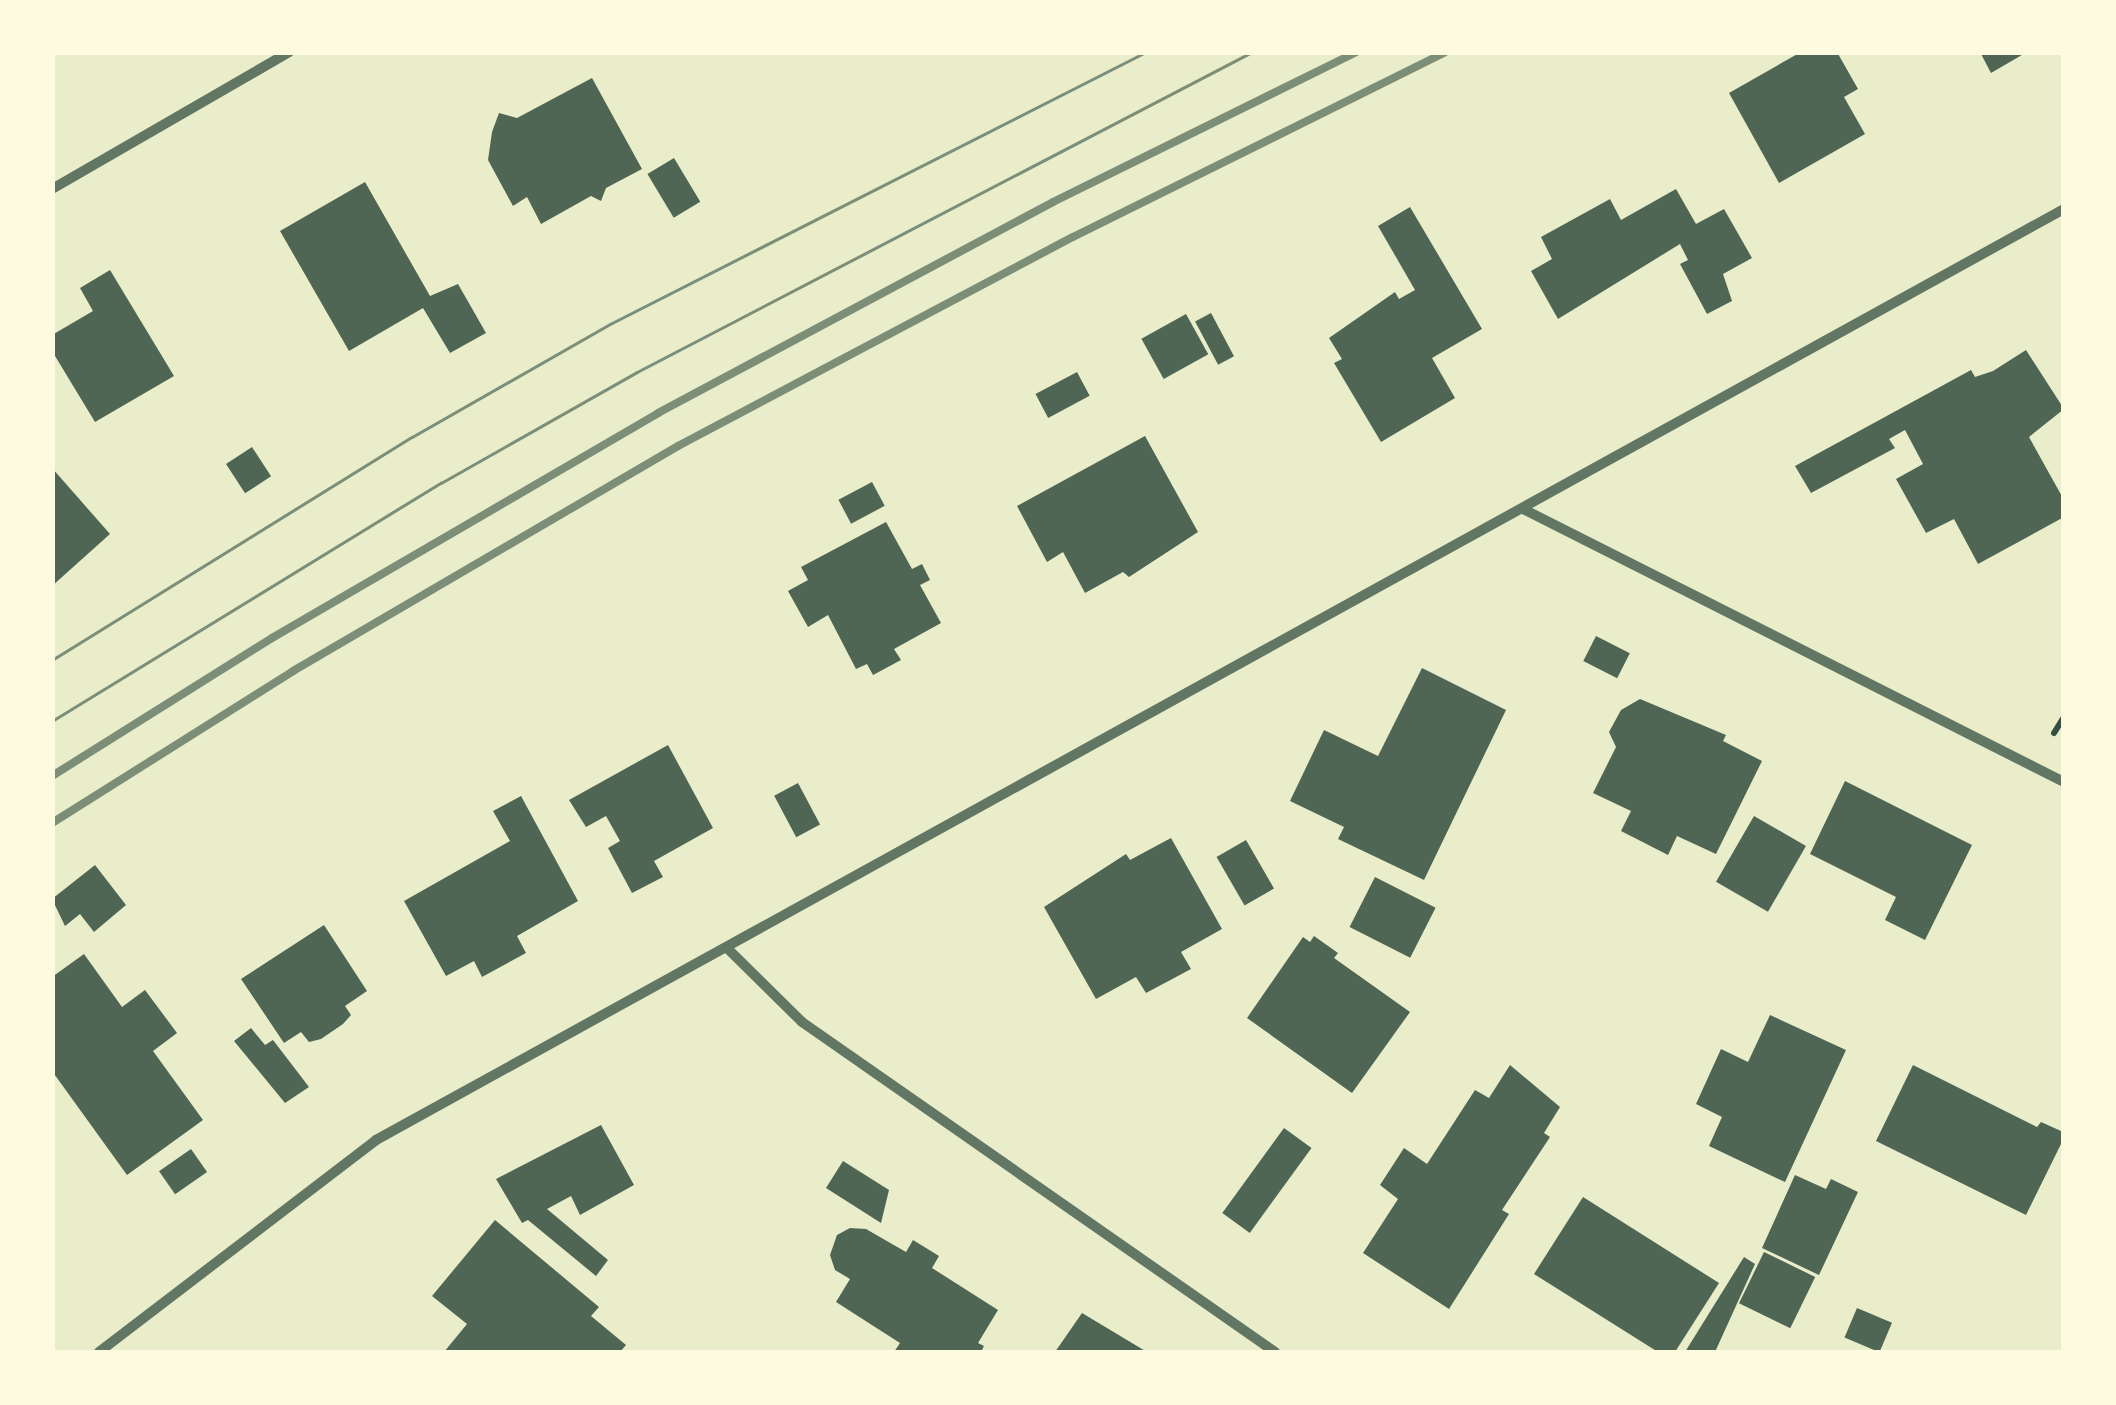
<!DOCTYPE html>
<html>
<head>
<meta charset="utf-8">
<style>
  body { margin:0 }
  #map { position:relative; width:2116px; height:1405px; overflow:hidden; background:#e9edc9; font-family:Signika,sans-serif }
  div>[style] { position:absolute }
  .building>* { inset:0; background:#4f6655; transform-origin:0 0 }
  .path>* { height:6px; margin:-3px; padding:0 3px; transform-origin:3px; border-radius:3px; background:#344e41 }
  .minor>* { height:10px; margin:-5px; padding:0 5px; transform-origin:5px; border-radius:5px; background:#617663 }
  .tram>* { height:2.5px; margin:-1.25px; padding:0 1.25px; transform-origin:1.25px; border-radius:1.25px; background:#7c8e77 }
  .rail>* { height:8px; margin:-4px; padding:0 4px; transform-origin:4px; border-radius:4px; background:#7c8e77 }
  span { translate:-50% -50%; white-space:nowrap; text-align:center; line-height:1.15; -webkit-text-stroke:9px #fefae0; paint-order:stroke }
  .frame { position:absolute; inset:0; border:55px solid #fefae0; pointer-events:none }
</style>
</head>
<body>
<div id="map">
  <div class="building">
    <div style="clip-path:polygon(1801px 52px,1837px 52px,1858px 89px,1844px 97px,1865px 134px,1779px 183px,1729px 93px)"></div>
    <div style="clip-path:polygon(1980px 52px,2027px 52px,1991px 73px)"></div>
    <div style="clip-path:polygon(592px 78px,642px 169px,606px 188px,601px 201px,591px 196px,541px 224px,527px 197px,513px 206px,488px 160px,492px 132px,499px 113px,517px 118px)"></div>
    <div style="left:674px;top:158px;width:51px;height:31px;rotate:59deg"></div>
    <div style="clip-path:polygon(365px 182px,430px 296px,458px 284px,486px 333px,450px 353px,423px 308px,349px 351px,280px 231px)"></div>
    <div style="clip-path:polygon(1676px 189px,1696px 224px,1724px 209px,1752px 258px,1723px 274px,1732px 301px,1707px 314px,1680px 264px,1688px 260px,1680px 244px,1558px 319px,1531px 271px,1552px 259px,1541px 237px,1610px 199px,1621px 220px)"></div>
    <div style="clip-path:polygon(1410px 207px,1482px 329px,1432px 358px,1455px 398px,1381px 442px,1334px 363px,1342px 359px,1329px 338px,1395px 292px,1399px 299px,1415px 290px,1378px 226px)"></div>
    <div style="clip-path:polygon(110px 270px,174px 376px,95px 422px,52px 351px,52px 335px,93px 311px,80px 288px)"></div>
    <div style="left:1211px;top:313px;width:49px;height:18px;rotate:62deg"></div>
    <div style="left:1186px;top:314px;width:46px;height:51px;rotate:61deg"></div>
    <div style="clip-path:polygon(2026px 350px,2064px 409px,2029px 437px,2064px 500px,2064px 517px,1978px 564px,1954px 519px,1926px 533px,1896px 479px,1923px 464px,1905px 430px,1889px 439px,1895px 448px,1811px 493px,1795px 466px,1971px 370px,1975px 377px,1993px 371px)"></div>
    <div style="left:1077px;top:372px;width:27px;height:47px;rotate:62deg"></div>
    <div style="clip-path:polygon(1145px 436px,1198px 532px,1129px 577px,1123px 572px,1085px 593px,1063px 552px,1047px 562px,1017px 506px)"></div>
    <div style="left:252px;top:447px;width:35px;height:31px;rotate:57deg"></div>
    <div style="clip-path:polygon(52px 468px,110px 534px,52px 586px)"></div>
    <div style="left:872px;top:482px;width:27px;height:38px;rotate:62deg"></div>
    <div style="clip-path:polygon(886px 522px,912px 569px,922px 564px,930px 580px,920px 585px,941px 623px,894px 649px,901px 660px,873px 675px,867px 664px,856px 669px,828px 615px,808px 627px,788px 591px,808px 580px,801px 567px)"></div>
    <div style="left:1596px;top:636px;width:38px;height:28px;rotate:27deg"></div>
    <div style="clip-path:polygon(1422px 668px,1506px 710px,1424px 880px,1338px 839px,1344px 827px,1290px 801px,1324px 730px,1378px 756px)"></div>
    <div style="clip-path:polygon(1640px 699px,1726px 735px,1723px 741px,1762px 761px,1716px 854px,1677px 836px,1668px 855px,1621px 831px,1631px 811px,1593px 793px,1616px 747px,1609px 732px,1621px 710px)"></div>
    <div style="clip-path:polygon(668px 745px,713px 828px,654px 861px,663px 877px,632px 893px,608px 848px,620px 841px,606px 816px,586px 827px,569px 800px)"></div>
    <div style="clip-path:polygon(1845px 781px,1972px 845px,1925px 940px,1885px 920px,1896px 897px,1810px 854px)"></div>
    <div style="left:798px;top:783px;width:47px;height:27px;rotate:62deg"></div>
    <div style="clip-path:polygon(521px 796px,578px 901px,517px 936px,526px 953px,482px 977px,474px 961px,446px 976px,404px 901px,510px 841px,493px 811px)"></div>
    <div style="left:1754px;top:816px;width:60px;height:76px;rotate:30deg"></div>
    <div style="clip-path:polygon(1171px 838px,1222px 929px,1181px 952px,1191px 969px,1146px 993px,1136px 977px,1096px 999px,1044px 907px,1126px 854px,1130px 860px)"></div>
    <div style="left:1246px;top:840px;width:56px;height:34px;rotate:60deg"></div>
    <div style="clip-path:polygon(95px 865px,126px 905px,94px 932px,80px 914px,65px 926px,52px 899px)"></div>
    <div style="left:1375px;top:877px;width:68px;height:56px;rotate:27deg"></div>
    <div style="clip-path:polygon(324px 925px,367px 991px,345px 1006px,351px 1015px,343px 1024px,321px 1039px,309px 1042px,301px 1032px,284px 1043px,241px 979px)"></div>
    <div style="clip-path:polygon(1314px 936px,1338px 953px,1334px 958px,1410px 1012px,1352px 1093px,1247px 1018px,1303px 937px,1310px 942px)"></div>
    <div style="clip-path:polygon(84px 954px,122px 1007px,145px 990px,177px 1033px,153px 1051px,203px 1120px,127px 1175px,52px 1071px,52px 977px)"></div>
    <div style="clip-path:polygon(1770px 1015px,1846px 1050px,1785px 1182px,1709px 1146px,1722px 1117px,1696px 1104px,1721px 1049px,1748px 1062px)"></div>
    <div style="clip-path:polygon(251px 1028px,265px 1045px,273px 1040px,309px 1087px,285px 1103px,234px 1041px)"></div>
    <div style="clip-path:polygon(1510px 1065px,1560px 1107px,1544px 1133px,1550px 1137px,1502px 1210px,1509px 1214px,1449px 1309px,1363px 1253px,1398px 1199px,1380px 1185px,1404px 1148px,1427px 1164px,1475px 1090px,1489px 1098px)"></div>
    <div style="clip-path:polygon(1913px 1065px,2037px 1127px,2041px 1122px,2061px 1131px,2063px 1140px,2026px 1215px,1876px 1141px)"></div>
    <div style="clip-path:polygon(601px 1125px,634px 1185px,580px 1215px,571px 1196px,547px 1209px,608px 1260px,596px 1276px,528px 1220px,522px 1223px,496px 1179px)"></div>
    <div style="left:1284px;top:1128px;width:34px;height:105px;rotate:36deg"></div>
    <div style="left:191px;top:1149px;width:28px;height:39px;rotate:55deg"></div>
    <div style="clip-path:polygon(843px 1161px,889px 1190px,881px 1223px,826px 1188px)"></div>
    <div style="clip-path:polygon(1795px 1175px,1826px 1189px,1831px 1179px,1858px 1192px,1819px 1275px,1762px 1248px)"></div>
    <div style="clip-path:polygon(1583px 1197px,1719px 1283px,1675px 1352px,1658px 1352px,1534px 1274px)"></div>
    <div style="clip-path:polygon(495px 1220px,599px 1307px,591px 1316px,626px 1345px,620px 1352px,444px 1352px,467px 1324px,432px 1296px)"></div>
    <div style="clip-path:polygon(850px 1228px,866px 1229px,906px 1252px,913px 1240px,939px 1256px,932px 1268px,998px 1310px,978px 1343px,984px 1346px,981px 1352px,894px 1352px,900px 1343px,836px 1302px,850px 1279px,835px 1270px,830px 1255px,837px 1235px)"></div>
    <div style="left:1764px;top:1252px;width:57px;height:57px;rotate:26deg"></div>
    <div style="clip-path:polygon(1744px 1257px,1755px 1264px,1715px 1352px,1685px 1352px)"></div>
    <div style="left:1857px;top:1308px;width:38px;height:32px;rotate:23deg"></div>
    <div style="clip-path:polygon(1082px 1313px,1147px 1352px,1055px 1352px)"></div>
  </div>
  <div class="path">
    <div style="left:2054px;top:733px;width:19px;rotate:-58deg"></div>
  </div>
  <div class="minor">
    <div style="left:52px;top:189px;width:274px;rotate:-30deg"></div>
    <div style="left:1525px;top:510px;width:604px;rotate:26.78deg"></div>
    <div style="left:728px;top:949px;width:104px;rotate:44.6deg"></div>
    <div style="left:802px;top:1022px;width:577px;rotate:34.9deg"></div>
    <div style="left:99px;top:1352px;width:349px;rotate:-37.4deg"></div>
    <div style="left:376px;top:1140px;width:1928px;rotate:-28.88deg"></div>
  </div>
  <div class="tram">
    <div style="left:52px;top:660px;width:423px;rotate:-31.8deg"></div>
    <div style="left:412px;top:437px;width:228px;rotate:-29.7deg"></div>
    <div style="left:610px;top:324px;width:601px;rotate:-26.91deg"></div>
    <div style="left:52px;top:721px;width:456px;rotate:-31.5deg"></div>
    <div style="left:441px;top:483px;width:225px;rotate:-29.5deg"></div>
    <div style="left:637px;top:372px;width:693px;rotate:-27.49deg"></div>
  </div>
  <div class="rail">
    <div style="left:52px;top:776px;width:260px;rotate:-32.1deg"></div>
    <div style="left:272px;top:638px;width:447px;rotate:-30.2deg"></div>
    <div style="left:658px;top:413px;width:448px;rotate:-28.1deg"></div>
    <div style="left:1053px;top:202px;width:338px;rotate:-26.3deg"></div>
    <div style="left:52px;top:823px;width:285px;rotate:-32.2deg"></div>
    <div style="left:293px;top:671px;width:446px;rotate:-30.3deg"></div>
    <div style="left:678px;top:446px;width:447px;rotate:-27.9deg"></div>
    <div style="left:1073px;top:237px;width:415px;rotate:-26.4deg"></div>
  </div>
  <div class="frame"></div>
</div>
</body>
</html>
